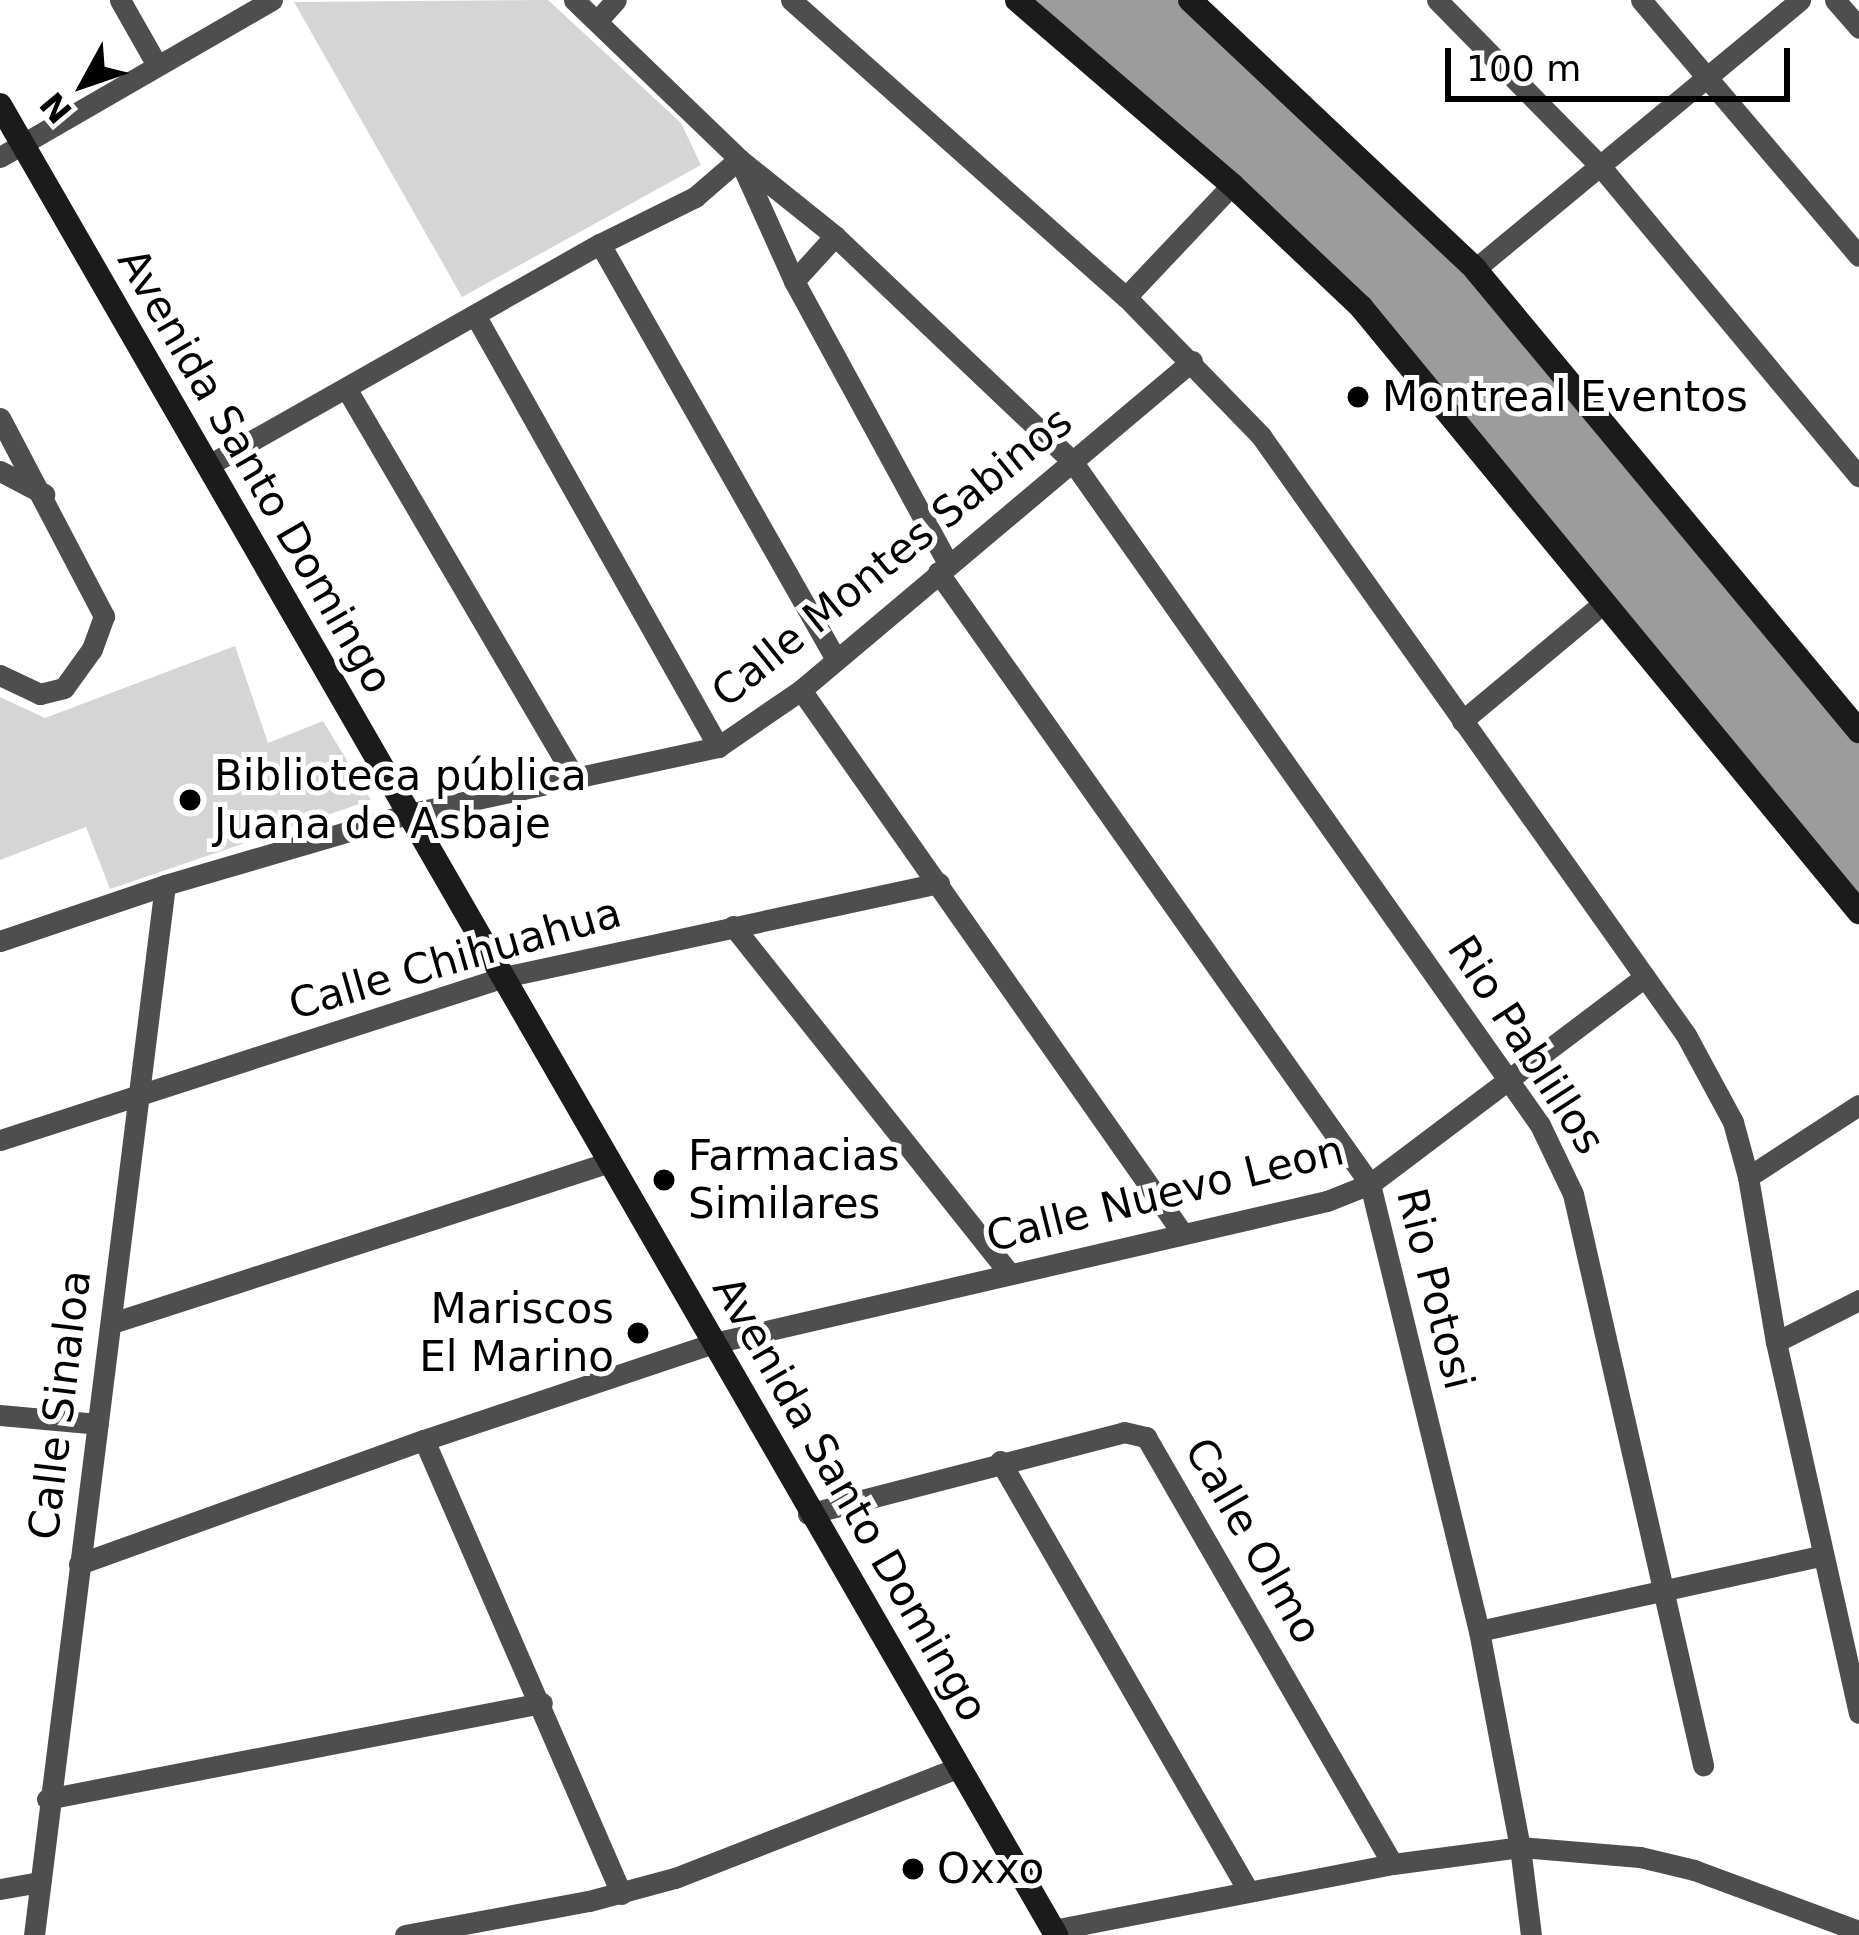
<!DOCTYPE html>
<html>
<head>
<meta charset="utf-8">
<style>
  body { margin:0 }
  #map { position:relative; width:1859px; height:1935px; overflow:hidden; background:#fff; font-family:"DejaVu Sans",sans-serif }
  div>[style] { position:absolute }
  .green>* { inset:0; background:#d5d5d5 }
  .water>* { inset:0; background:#9c9c9c }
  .street>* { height:21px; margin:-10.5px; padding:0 10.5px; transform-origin:10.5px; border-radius:10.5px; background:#4e4e4e }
  .secondary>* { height:24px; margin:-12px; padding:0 12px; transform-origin:12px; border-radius:12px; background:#1b1b1b }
  .dots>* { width:33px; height:33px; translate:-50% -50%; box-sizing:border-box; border:6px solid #fff; border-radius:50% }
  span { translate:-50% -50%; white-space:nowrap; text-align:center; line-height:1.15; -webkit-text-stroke:10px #fff; paint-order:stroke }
  .poi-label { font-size:42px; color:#000 }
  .left { translate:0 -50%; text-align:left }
  .right { translate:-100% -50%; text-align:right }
  .street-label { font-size:42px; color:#000 }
  .north { position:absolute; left:24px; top:24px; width:120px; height:120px; -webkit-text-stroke:9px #fff; paint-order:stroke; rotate:230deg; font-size:33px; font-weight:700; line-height:48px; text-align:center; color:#000 }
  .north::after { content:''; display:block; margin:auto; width:42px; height:54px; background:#000; clip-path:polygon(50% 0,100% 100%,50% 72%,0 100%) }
  .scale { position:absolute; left:1445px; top:48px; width:345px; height:54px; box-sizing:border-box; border:6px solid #000; border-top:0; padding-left:15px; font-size:36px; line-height:42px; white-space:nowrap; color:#000; -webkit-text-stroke:9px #fff; paint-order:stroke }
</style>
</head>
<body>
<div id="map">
  <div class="green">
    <div style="clip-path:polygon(548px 0,681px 123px,701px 165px,462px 297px,294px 2px)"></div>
    <div style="clip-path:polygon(235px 646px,268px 743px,323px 721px,371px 800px,110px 889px,86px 827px,0 860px,0 697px,45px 718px)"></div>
  </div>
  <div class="water">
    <div style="clip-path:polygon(1017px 0,1190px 0,1475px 269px,1859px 731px,1859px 912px,1361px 307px)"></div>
  </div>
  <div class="street">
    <div style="left:120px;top:0;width:75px;rotate:60.4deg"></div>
    <div style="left:574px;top:0;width:229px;rotate:43.9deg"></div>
    <div style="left:739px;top:159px;width:123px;rotate:38.7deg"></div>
    <div style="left:835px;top:236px;width:327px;rotate:43.5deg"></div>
    <div style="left:1072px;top:461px;width:812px;rotate:54.82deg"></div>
    <div style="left:1540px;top:1125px;width:76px;rotate:64.4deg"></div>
    <div style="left:1573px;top:1194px;width:586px;rotate:77.17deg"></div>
    <div style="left:791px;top:0;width:448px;rotate:41.6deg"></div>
    <div style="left:1126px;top:297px;width:194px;rotate:45.8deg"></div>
    <div style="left:1261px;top:436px;width:734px;rotate:54.64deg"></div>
    <div style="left:1686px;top:1035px;width:99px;rotate:61.6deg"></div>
    <div style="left:1733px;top:1122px;width:57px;rotate:74.7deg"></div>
    <div style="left:1748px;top:1177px;width:167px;rotate:80.4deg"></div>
    <div style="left:1776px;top:1342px;width:380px;rotate:77.4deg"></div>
    <div style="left:1437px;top:0;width:234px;rotate:45.5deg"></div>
    <div style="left:1601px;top:167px;width:403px;rotate:50.2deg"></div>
    <div style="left:1641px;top:0;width:336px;rotate:49.6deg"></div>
    <div style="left:1835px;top:0;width:37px;rotate:49deg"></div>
    <div style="left:597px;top:21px;width:28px;rotate:-48deg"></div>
    <div style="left:0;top:157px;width:314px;rotate:-30deg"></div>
    <div style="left:600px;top:244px;width:478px;rotate:60.4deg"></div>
    <div style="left:1475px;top:269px;width:422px;rotate:-39.6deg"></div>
    <div style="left:794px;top:281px;width:61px;rotate:-47.7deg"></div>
    <div style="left:1126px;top:297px;width:154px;rotate:-46.6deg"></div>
    <div style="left:475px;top:315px;width:496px;rotate:60.6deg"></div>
    <div style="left:346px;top:388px;width:452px;rotate:59.6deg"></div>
    <div style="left:0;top:418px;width:224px;rotate:62.3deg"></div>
    <div style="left:104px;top:616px;width:35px;rotate:110deg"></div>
    <div style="left:92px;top:649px;width:48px;rotate:125.7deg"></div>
    <div style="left:64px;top:688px;width:25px;rotate:166deg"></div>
    <div style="left:40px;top:694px;width:44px;rotate:-154.6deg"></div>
    <div style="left:207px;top:466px;width:451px;rotate:-29.5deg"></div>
    <div style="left:600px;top:244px;width:106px;rotate:-26.3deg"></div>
    <div style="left:695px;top:197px;width:58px;rotate:-40.8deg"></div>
    <div style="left:739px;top:159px;width:134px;rotate:65.7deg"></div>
    <div style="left:794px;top:281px;width:322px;rotate:61.4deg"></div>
    <div style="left:0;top:471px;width:50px;rotate:27.6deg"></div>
    <div style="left:938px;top:572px;width:749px;rotate:54.78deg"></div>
    <div style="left:1370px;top:1184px;width:460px;rotate:76.3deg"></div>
    <div style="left:1479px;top:1631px;width:220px;rotate:79.3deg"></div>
    <div style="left:1520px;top:1847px;width:89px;rotate:82.9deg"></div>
    <div style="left:801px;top:690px;width:661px;rotate:54.92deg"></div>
    <div style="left:1462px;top:721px;width:186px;rotate:-39.8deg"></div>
    <div style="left:733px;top:926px;width:445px;rotate:51.5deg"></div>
    <div style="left:0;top:941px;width:174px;rotate:-18.7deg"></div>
    <div style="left:165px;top:885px;width:253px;rotate:-16.3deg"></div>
    <div style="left:408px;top:814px;width:317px;rotate:-12.2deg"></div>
    <div style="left:718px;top:747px;width:101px;rotate:-34.5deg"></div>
    <div style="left:801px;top:690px;width:511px;rotate:-40.08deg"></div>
    <div style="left:0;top:1140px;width:530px;rotate:-17.92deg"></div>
    <div style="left:504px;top:977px;width:445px;rotate:-12.2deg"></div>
    <div style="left:1748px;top:1177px;width:132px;rotate:-33deg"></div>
    <div style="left:112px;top:1323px;width:523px;rotate:-17.92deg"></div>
    <div style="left:1776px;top:1342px;width:93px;rotate:-26.8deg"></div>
    <div style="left:0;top:1415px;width:98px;rotate:5.2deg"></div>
    <div style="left:424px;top:1440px;width:495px;rotate:66.5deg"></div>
    <div style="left:1000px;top:1461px;width:496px;rotate:60deg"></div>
    <div style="left:808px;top:1514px;width:326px;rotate:-14.5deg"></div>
    <div style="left:1124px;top:1432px;width:23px;rotate:13deg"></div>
    <div style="left:1146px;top:1437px;width:493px;rotate:60deg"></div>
    <div style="left:79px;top:1564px;width:367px;rotate:-19.8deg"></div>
    <div style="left:424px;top:1440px;width:306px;rotate:-18.5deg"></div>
    <div style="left:714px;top:1343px;width:629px;rotate:-13.04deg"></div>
    <div style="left:1327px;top:1201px;width:46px;rotate:-21.6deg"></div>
    <div style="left:1370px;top:1184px;width:344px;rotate:-37deg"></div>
    <div style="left:1479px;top:1631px;width:349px;rotate:-12.4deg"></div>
    <div style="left:47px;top:1799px;width:504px;rotate:-10.98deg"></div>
    <div style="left:0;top:1889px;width:41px;rotate:-9.9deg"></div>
    <div style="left:1053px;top:1930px;width:346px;rotate:-11deg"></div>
    <div style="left:1393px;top:1864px;width:128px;rotate:-7.6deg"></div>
    <div style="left:1520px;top:1847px;width:120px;rotate:4.8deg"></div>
    <div style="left:1640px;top:1857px;width:56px;rotate:13.5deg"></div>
    <div style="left:1694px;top:1870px;width:176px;rotate:20.3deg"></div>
    <div style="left:34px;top:1935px;width:1058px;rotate:-82.89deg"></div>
    <div style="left:405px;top:1935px;width:187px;rotate:-10.5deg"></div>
    <div style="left:589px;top:1901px;width:89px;rotate:-15deg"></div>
    <div style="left:675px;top:1878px;width:306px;rotate:-21.3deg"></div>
  </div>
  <div class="secondary">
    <div style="left:1017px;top:0;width:284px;rotate:40.7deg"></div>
    <div style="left:1232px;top:185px;width:178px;rotate:43.4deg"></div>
    <div style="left:1361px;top:307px;width:784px;rotate:50.54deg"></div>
    <div style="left:1190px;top:0;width:392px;rotate:43.3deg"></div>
    <div style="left:1475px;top:269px;width:601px;rotate:50.27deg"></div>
    <div style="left:0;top:105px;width:2113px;rotate:60.01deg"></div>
  </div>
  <div class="dots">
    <div style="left:1358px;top:397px;background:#000"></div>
    <div style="left:190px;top:800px;background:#000"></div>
    <div style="left:664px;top:1180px;background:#000"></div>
    <div style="left:638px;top:1333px;background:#000"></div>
    <div style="left:913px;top:1869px;background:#000"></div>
  </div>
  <div class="poi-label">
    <span class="left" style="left:1382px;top:397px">Montreal Eventos</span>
    <span class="left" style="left:214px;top:800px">Biblioteca pública<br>Juana de Asbaje</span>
    <span class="left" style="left:688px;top:1180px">Farmacias<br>Similares</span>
    <span class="right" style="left:614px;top:1333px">Mariscos<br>El Marino</span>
    <span class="left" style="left:937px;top:1869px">Oxxo</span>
  </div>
  <div class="street-label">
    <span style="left:255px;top:471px;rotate:60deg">Avenida Santo Domingo</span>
    <span style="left:892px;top:557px;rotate:-39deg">Calle Montes Sabinos</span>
    <span style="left:455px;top:959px;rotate:-16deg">Calle Chihuahua</span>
    <span style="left:1526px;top:1045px;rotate:57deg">Rio Pablillos</span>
    <span style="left:1165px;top:1194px;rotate:-14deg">Calle Nuevo Leon</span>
    <span style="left:1435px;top:1289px;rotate:76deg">Rio Potosi</span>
    <span style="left:60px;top:1405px;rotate:-83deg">Calle Sinaloa</span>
    <span style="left:850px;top:1499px;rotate:60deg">Avenida Santo Domingo</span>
    <span style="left:1253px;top:1541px;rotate:60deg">Calle Olmo</span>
  </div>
  <div class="north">N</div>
  <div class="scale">100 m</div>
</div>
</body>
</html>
